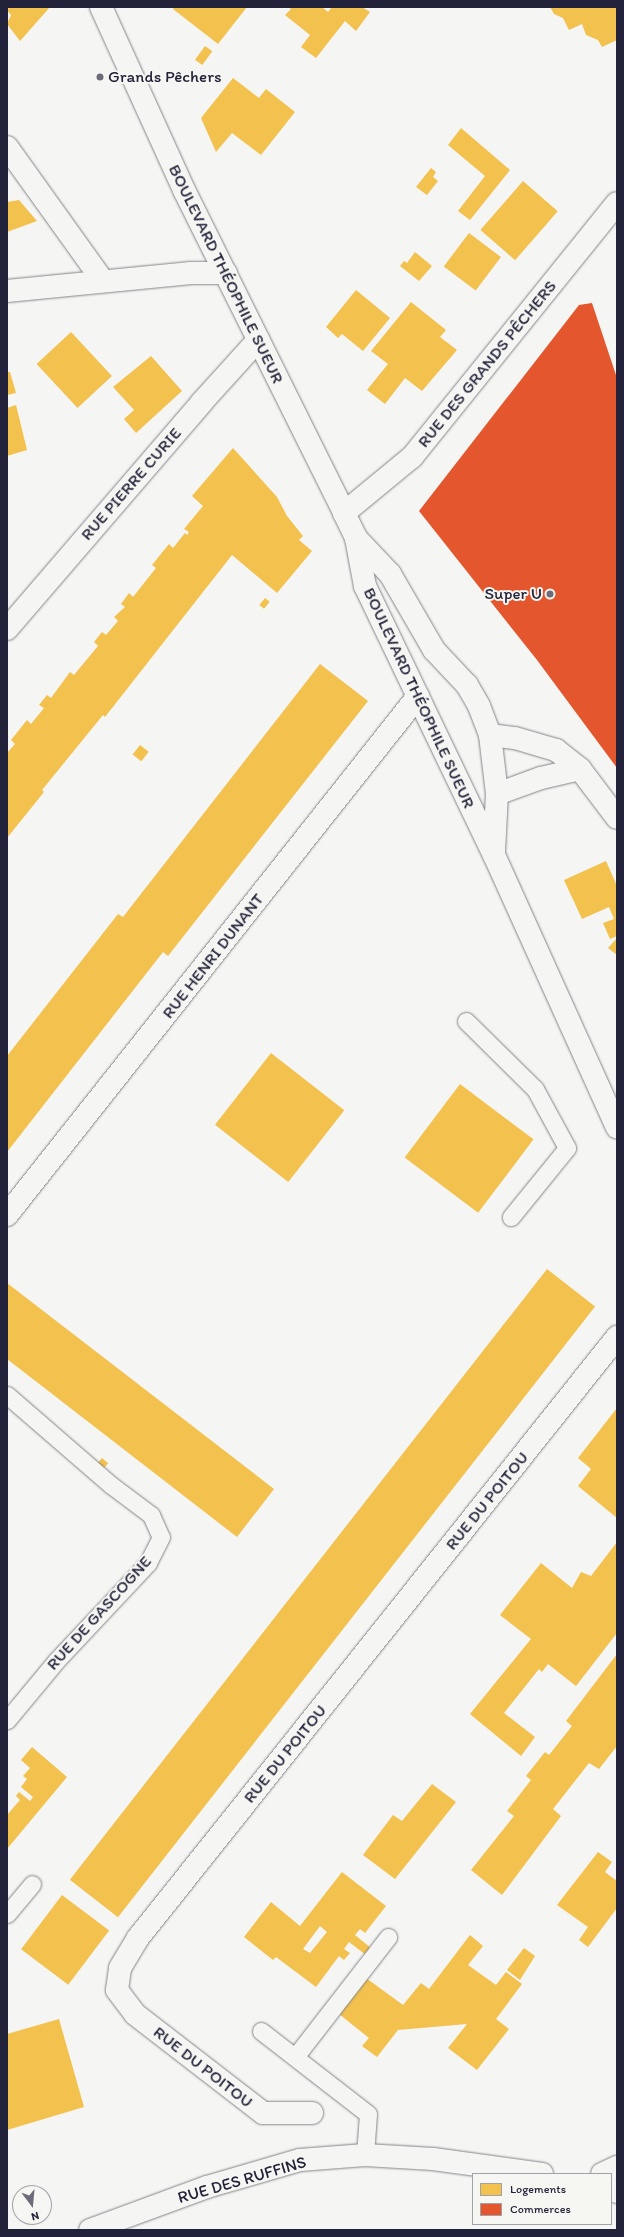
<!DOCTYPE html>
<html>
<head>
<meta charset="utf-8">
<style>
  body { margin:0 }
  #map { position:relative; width:624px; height:2237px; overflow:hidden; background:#f5f5f3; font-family:Itim,sans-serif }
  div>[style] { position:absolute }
  .homes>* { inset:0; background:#f2c14e; transform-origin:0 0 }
  .shops>* { inset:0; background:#e4572e }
  .roads { filter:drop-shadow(0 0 1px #858589) drop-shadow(0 0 1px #858589) }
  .service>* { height:17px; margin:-8.5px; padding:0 8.5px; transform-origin:8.5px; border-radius:8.5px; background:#f5f5f3 }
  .minor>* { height:22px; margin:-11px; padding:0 11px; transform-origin:11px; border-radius:11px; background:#f5f5f3 }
  .secondary>* { height:22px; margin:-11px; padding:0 11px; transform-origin:11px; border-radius:11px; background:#f5f5f3 }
  .dots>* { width:11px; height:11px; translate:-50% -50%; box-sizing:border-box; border:2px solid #f6f6f2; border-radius:50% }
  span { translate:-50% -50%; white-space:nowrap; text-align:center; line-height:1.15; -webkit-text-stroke:4px #f6f6f2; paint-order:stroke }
  .poi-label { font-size:17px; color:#22223b }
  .left { translate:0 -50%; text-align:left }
  .right { translate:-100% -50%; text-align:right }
  .street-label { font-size:17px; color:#22223b }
  .frame { position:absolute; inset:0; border:8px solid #22223b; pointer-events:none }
  .legend { position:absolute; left:472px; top:2173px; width:140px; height:52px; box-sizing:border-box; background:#f6f6f2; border:1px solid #a1a1a9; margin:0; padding:5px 7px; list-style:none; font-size:12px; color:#22223b }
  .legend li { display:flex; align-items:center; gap:8px; height:20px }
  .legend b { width:20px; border:1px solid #a1a1a9 }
  .north { position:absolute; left:12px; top:2185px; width:40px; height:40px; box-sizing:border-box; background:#f6f6f2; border:1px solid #a1a1a9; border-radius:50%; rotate:164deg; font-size:11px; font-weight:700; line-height:16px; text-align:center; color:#22223b }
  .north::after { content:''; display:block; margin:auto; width:14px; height:18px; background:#6c6c7b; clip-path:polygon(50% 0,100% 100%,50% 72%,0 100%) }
</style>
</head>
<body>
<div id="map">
  <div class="homes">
    <div style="clip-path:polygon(10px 7px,50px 7px,20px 41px,7px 24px,11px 15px,7px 10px)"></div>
    <div style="clip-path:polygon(174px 7px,247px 7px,218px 44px,173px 9px)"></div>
    <div style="clip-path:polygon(288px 7px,322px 7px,328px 12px,332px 7px,362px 7px,370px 12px,356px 31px,345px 21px,316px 58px,301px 47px,310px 35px,285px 15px,291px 9px)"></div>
    <div style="clip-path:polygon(550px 7px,617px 7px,617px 40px,602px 47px,598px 40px,586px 35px,582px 24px,569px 30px,563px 18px,554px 14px)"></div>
    <div style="left:205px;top:46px;width:9px;height:17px;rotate:36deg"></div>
    <div style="clip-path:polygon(233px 78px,259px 98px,266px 89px,295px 112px,261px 155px,232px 133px,216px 152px,201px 118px)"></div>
    <div style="clip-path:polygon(461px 128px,510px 170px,470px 220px,458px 211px,485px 176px,448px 145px)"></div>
    <div style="clip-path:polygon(431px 168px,436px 172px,433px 177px,438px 181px,427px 195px,416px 187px)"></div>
    <div style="left:523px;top:181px;width:46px;height:65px;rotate:41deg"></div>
    <div style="clip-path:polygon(19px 200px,37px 221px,7px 232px,7px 202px)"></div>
    <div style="left:469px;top:233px;width:40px;height:42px;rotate:37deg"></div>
    <div style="clip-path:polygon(415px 252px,432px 266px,419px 281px,400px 266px,404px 261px,407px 263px)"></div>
    <div style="clip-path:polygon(356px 290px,390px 318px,363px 351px,342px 334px,338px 338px,326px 327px)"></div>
    <div style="clip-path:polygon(411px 302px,446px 330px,440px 337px,457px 350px,422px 391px,405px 378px,385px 404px,367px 390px,388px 364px,371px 351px)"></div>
    <div style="left:71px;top:332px;width:60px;height:47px;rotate:47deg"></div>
    <div style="clip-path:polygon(151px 356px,182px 391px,136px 433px,124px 419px,134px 410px,113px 387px)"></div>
    <div style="clip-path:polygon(7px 372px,10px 372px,16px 393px,7px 395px)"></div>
    <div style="clip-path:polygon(16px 405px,27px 450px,7px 456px,7px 408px)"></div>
    <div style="clip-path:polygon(233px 448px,277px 497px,287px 516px,303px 536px,299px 540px,312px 551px,277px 593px,232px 555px,105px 717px,103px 715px,42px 790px,44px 792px,7px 838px,7px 753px,15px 744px,11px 740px,27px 720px,31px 724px,44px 708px,39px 705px,47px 695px,51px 698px,70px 672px,74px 675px,98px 646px,94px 642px,102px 632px,106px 635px,118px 621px,114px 617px,125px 607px,121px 604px,129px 593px,133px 597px,156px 568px,152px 565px,169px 544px,173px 548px,185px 533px,187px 535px,189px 532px,184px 529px,203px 506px,192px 496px)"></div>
    <div style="left:265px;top:598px;width:6px;height:9px;rotate:39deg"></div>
    <div style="clip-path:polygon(320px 664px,368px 701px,168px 956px,163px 952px,7px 1152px,7px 1056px,118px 914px,123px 917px)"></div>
    <div style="left:140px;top:745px;width:11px;height:12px;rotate:38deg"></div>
    <div style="clip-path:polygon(606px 861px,617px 886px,617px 936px,610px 939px,603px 923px,614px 919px,609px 907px,582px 919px,564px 880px)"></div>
    <div style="clip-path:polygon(617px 938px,617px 955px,608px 948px)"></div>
    <div style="left:271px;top:1053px;width:93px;height:91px;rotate:38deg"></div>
    <div style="left:460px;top:1084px;width:92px;height:92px;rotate:37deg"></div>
    <div style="left:547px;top:1269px;width:61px;height:775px;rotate:38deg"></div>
    <div style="clip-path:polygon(7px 1283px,274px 1489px,237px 1537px,7px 1359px)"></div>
    <div style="clip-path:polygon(617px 1408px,617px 1518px,578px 1486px,591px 1469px,578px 1458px)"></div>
    <div style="left:102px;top:1458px;width:8px;height:13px;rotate:40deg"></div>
    <div style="clip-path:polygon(617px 1542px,617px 1633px,576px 1686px,548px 1664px,542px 1672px,539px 1669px,504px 1713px,535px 1737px,521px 1756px,470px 1714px,531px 1639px,500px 1615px,541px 1563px,572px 1588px,581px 1572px,591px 1576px)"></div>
    <div style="clip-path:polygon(617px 1654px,617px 1746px,599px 1769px,589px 1763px,553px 1809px,561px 1816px,502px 1895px,471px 1870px,514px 1816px,507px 1811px,531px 1780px,526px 1776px,545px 1752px,549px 1755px,572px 1726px,566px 1721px)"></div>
    <div style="clip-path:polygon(32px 1747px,67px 1777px,7px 1849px,7px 1815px,20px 1800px,16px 1796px,19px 1792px,30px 1801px,33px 1797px,21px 1787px,27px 1779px,23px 1776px,30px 1768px,21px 1760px)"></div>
    <div style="clip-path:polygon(432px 1784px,456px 1802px,395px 1879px,363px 1855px,393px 1815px,402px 1821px)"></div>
    <div style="clip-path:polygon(598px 1852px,612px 1862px,605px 1872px,617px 1881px,617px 1908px,588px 1947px,579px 1940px,588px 1927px,557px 1905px)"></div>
    <div style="clip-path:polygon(evenodd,342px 1872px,386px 1906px,365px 1933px,360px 1929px,355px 1935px,371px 1948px,366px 1955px,349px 1942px,344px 1949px,350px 1953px,344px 1960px,339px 1956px,316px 1987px,276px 1957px,273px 1960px,244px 1937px,271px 1902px,300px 1926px,342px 1872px,320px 1926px,327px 1932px,310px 1953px,303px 1949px,320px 1926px)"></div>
    <div style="left:62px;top:1895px;width:59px;height:68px;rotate:37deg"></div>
    <div style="clip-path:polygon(470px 1935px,483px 1946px,468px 1965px,496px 1985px,506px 1972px,522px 1984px,496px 2019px,509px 2029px,477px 2070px,448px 2048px,467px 2024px,398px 2030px,377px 2057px,362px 2046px,369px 2038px,339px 2014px,366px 1978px,403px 2005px,421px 1983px,429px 1989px)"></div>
    <div style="clip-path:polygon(524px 1948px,535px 1956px,520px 1980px,507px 1970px)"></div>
    <div style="clip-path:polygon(59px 2019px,84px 2107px,7px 2130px,7px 2034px)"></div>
  </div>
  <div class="shops">
    <div style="clip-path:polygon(592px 303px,617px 378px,617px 768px,537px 660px,419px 511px,579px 305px)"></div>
  </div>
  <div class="roads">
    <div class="service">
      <div style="left:466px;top:1021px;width:97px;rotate:44.6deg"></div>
      <div style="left:535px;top:1089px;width:67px;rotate:61.5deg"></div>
      <div style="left:567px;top:1148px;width:89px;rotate:129.1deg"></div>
      <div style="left:7px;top:1395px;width:138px;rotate:40.9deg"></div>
      <div style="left:111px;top:1485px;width:50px;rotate:36.9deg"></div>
      <div style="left:151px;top:1515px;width:24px;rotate:66deg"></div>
      <div style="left:161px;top:1537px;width:29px;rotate:117deg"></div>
      <div style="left:148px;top:1563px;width:134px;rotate:133.2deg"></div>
      <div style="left:56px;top:1661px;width:77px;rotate:129.7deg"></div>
      <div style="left:7px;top:1914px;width:39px;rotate:-50deg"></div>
      <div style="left:261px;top:2031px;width:135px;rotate:37.8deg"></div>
      <div style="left:368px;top:2114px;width:41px;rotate:94.2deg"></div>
      <div style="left:295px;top:2057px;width:152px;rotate:-52.2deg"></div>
    </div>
    <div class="minor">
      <div style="left:7px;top:147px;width:165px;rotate:54.4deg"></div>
      <div style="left:7px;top:291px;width:185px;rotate:-5.6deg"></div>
      <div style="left:191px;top:273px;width:35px"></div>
      <div style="left:344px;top:513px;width:88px;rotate:-39.5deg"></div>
      <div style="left:412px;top:457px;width:326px;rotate:-51.1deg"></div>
      <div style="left:7px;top:629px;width:299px;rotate:-49.3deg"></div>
      <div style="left:202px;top:402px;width:84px;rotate:-47.9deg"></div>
      <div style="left:490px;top:735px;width:25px;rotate:7deg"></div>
      <div style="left:515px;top:738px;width:43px;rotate:16.3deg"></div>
      <div style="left:556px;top:750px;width:31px;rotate:38deg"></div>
      <div style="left:580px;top:769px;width:61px;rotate:52.9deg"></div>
      <div style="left:497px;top:794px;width:47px;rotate:-20deg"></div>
      <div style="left:541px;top:778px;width:40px;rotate:-13deg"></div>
      <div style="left:7px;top:1215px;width:662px;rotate:-51.62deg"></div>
      <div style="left:312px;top:2113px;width:49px;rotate:180deg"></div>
      <div style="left:263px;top:2113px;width:162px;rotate:-142.3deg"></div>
      <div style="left:135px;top:2014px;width:30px;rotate:-127deg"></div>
      <div style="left:117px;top:1990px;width:22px;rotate:-82deg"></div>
      <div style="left:120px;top:1968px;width:35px;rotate:-59deg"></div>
      <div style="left:138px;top:1938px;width:769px;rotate:-51.44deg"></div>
      <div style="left:602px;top:2174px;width:17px;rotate:-25deg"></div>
      <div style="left:611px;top:2190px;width:6px;rotate:18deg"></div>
      <div style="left:90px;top:2230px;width:125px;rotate:-20.2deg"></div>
      <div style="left:207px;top:2187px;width:97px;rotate:-16.2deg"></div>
      <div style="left:300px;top:2160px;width:65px;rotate:-4.4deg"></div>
      <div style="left:365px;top:2155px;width:68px;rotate:3.4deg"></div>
      <div style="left:433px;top:2159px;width:110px;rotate:7.8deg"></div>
    </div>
    <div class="secondary">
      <div style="left:101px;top:7px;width:201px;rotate:65.6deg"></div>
      <div style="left:184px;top:190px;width:360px;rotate:63.6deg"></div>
      <div style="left:344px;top:513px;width:28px;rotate:64deg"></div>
      <div style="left:356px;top:538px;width:49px;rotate:79.4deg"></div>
      <div style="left:365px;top:586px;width:298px;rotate:64.4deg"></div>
      <div style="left:494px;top:855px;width:299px;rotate:65.7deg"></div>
      <div style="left:356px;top:538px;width:50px;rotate:46.6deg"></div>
      <div style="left:390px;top:574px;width:88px;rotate:59.9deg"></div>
      <div style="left:434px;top:650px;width:48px;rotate:46.7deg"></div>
      <div style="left:467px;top:685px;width:24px;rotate:60deg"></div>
      <div style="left:479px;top:706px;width:31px;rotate:69deg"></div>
      <div style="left:490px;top:735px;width:59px;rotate:83.2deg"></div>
      <div style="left:497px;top:794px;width:58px;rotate:93deg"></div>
    </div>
  </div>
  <div class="dots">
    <div style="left:100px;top:77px;background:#6c6c7b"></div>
    <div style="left:550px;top:594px;background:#6c6c7b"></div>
  </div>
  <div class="poi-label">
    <span class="left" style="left:108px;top:77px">Grands Pêchers</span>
    <span class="right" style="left:542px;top:594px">Super U</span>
  </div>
  <div class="street-label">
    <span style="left:226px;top:274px;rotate:64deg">BOULEVARD THÉOPHILE SUEUR</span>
    <span style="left:487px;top:364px;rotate:-51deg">RUE DES GRANDS PÊCHERS</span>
    <span style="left:131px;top:484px;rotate:-49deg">RUE PIERRE CURIE</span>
    <span style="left:419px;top:698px;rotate:65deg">BOULEVARD THÉOPHILE SUEUR</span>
    <span style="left:213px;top:956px;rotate:-52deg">RUE HENRI DUNANT</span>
    <span style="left:487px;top:1501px;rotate:-51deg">RUE DU POITOU</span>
    <span style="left:99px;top:1613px;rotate:-48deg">RUE DE GASCOGNE</span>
    <span style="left:285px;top:1754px;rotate:-51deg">RUE DU POITOU</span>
    <span style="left:203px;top:2067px;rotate:38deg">RUE DU POITOU</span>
    <span style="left:242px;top:2180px;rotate:-16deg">RUE DES RUFFINS</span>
  </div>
  <div class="frame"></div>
  <ul class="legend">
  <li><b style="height:11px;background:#f2c14e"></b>Logements</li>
  <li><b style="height:11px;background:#e4572e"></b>Commerces</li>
  </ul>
  <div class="north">N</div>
</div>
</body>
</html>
